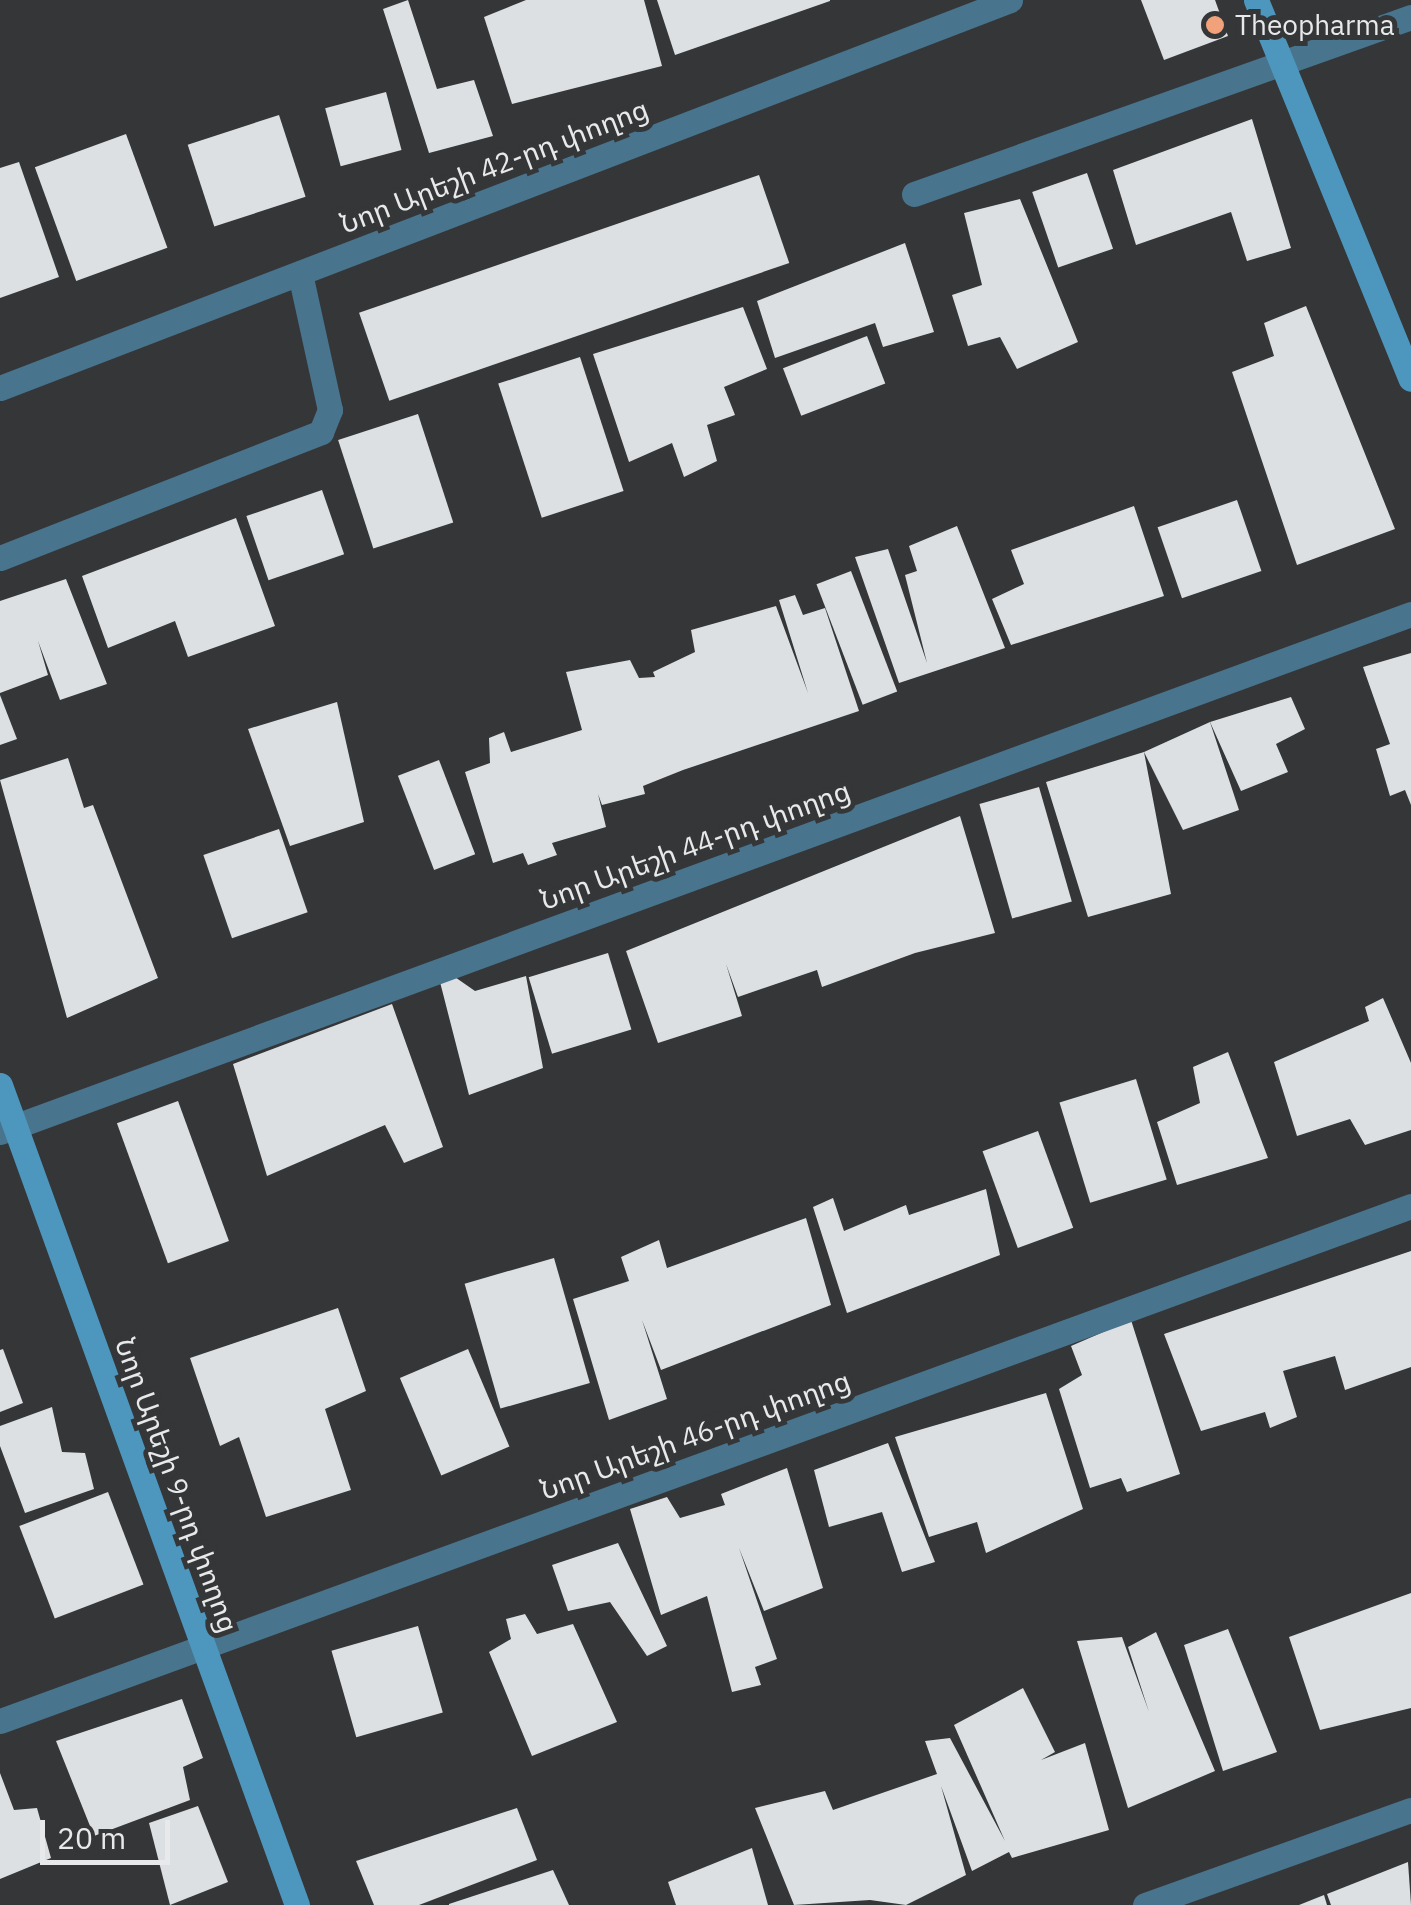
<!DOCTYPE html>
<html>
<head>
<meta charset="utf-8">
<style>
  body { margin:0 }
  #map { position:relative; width:1411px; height:1905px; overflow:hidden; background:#343638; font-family:"IBM Plex Sans","Noto Sans Armenian",sans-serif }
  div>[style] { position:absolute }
  .building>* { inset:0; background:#dce0e2; transform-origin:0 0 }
  .street>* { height:25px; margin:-12.5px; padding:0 12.5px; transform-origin:12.5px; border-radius:12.5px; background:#49748d }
  .secondary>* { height:25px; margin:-12.5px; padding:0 12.5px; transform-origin:12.5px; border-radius:12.5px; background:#4d96bd }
  .dots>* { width:28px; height:28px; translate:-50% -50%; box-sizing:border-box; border:5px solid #343638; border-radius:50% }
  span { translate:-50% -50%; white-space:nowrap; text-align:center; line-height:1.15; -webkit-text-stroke:10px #343638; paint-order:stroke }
  .poi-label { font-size:28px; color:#e7e9ea }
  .left { translate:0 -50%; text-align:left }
  .street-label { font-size:28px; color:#e7e9ea }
  .scale { position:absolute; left:40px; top:1820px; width:130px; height:45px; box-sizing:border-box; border:5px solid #e7e9ea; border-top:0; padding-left:12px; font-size:30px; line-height:35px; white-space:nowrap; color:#e7e9ea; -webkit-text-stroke:8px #343638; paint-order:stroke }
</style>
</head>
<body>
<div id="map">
  <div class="building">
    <div style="clip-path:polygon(408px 0,437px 89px,474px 80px,493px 136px,429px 153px,383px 9px)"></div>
    <div style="clip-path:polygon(526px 0,644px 0,662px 66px,512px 104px,484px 17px)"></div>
    <div style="clip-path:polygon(657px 0,830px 0,830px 1px,675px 55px)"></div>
    <div style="clip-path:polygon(1141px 0,1215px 0,1228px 36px,1164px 60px)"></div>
    <div style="left:386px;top:92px;width:60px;height:63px;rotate:75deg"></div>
    <div style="left:279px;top:115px;width:86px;height:96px;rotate:72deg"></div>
    <div style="clip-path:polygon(1252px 119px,1291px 248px,1247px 261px,1231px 212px,1136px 245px,1113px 170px)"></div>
    <div style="left:126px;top:134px;width:121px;height:97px;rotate:70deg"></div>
    <div style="clip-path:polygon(19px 162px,59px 277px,0 298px,0 168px)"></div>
    <div style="left:1087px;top:173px;width:80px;height:58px;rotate:71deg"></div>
    <div style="left:759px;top:175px;width:93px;height:423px;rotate:71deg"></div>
    <div style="clip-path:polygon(1020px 199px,1078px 342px,1017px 369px,1000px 337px,968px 346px,952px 295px,982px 285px,964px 213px)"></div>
    <div style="clip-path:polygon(905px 243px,934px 332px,883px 347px,875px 323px,775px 358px,757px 301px)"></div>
    <div style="clip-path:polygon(1306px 306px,1395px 529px,1297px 565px,1232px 372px,1274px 356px,1264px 323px)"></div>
    <div style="clip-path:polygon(743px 307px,767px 369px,724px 387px,735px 415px,707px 425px,717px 461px,684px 477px,672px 443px,629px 462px,593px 354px)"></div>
    <div style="left:867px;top:336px;width:51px;height:90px;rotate:69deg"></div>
    <div style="left:580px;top:357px;width:141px;height:86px;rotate:72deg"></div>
    <div style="left:418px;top:414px;width:114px;height:84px;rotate:72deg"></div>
    <div style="left:322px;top:490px;width:68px;height:80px;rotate:71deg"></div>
    <div style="left:1237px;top:500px;width:75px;height:84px;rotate:71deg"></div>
    <div style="clip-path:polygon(1134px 506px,1164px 596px,1011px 645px,992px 599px,1024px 584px,1011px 550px)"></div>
    <div style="clip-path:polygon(236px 518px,275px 626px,188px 657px,175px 621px,108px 648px,82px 576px)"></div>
    <div style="clip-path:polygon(957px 526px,1005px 648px,899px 683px,855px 557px,888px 549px,927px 663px,905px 575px,917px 571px,909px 546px)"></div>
    <div style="left:851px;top:571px;width:129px;height:37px;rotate:69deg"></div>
    <div style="clip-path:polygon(66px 579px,107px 684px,60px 700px,38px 641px,48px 675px,0 693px,0 601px)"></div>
    <div style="clip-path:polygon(795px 595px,803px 615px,825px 608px,859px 711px,683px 770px,643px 786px,645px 794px,602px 805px,598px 794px,606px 827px,552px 843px,557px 855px,528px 865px,523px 853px,493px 863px,465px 772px,490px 763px,489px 738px,504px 732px,511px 752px,582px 730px,566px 672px,630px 660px,639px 678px,655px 677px,653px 672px,695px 652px,691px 630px,776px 606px,808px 693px,779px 600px)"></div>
    <div style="clip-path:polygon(1411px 653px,1411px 805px,1405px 790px,1390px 796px,1376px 749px,1390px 744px,1363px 667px)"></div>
    <div style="clip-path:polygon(0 695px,17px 739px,0 745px)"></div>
    <div style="clip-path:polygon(1291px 697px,1305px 729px,1276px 744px,1288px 772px,1241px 791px,1210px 722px)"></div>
    <div style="clip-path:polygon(337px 702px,364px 822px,290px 846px,248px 729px)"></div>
    <div style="clip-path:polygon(1210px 722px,1239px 810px,1183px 830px,1144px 752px,1171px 894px,1088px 917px,1046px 782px,1144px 752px)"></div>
    <div style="clip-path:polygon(68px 758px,84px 808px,93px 805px,158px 978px,67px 1018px,0 780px)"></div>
    <div style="left:439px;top:760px;width:101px;height:44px;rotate:69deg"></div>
    <div style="left:1039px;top:787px;width:119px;height:62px;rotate:74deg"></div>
    <div style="clip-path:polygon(960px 816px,995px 933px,915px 953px,822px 987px,817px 970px,738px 997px,726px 964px,742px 1016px,658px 1043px,626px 951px)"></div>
    <div style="left:279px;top:829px;width:88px;height:80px;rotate:71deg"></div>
    <div style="left:608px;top:953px;width:80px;height:83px;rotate:73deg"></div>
    <div style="clip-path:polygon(452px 975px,475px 991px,526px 976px,543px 1068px,469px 1095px,440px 982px)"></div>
    <div style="clip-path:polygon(1383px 998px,1411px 1063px,1411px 1130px,1365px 1145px,1350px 1119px,1297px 1136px,1274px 1062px,1369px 1021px,1365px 1007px)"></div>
    <div style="clip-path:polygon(392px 1004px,443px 1147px,404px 1163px,385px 1125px,267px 1176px,233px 1064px)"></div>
    <div style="clip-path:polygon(1228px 1052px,1268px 1158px,1177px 1185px,1157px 1122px,1200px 1103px,1193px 1067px)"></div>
    <div style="left:1136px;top:1079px;width:105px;height:80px;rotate:73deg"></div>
    <div style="left:178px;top:1101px;width:149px;height:65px;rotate:70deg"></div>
    <div style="left:1038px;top:1131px;width:103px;height:59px;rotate:70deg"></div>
    <div style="clip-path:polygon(986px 1189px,1000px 1255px,847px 1313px,813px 1207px,833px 1198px,844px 1231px,906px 1205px,909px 1215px)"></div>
    <div style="clip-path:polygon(806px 1218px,831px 1305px,661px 1370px,642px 1320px,667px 1399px,609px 1420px,573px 1299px,629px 1281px,621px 1257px,659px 1240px,667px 1268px)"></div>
    <div style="clip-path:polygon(1411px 1251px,1411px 1367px,1345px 1390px,1335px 1356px,1283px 1371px,1297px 1417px,1270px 1428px,1265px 1412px,1201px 1431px,1164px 1334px)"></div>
    <div style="left:554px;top:1258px;width:130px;height:93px;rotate:74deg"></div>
    <div style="clip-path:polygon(338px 1308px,366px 1391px,325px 1409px,351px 1490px,266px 1517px,239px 1437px,220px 1446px,190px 1358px)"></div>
    <div style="clip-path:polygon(1131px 1320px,1180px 1474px,1127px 1492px,1121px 1478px,1090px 1488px,1059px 1389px,1082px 1375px,1071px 1346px)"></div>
    <div style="clip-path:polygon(3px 1349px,23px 1403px,0 1412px,0 1350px)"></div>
    <div style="left:468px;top:1349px;width:106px;height:74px;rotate:67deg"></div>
    <div style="clip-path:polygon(1046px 1393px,1083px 1509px,986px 1553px,977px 1522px,929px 1537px,895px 1437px)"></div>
    <div style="clip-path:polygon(52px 1407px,62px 1452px,85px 1453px,94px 1489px,25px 1513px,0 1446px,0 1426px)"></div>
    <div style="clip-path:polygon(888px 1443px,935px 1562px,902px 1572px,882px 1512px,829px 1527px,814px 1470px)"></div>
    <div style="clip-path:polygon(787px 1468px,823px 1588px,764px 1611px,739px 1548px,777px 1659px,755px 1667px,761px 1685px,732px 1692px,707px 1596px,661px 1615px,630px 1509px,667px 1497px,680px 1518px,725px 1505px,721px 1494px)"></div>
    <div style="left:108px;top:1492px;width:99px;height:95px;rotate:69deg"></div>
    <div style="clip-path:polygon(618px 1543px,667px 1646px,647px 1656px,610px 1602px,568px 1611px,552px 1565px)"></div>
    <div style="clip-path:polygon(1411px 1593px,1411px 1708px,1320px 1730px,1289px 1637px)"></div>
    <div style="clip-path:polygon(525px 1614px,537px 1634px,573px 1624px,617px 1722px,532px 1756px,489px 1652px,511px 1639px,506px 1619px)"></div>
    <div style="left:418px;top:1626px;width:90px;height:90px;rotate:74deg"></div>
    <div style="clip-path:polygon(1228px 1629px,1277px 1752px,1223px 1771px,1184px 1645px)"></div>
    <div style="clip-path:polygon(1156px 1632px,1215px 1771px,1128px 1808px,1077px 1641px,1122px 1637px,1149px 1712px,1128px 1647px)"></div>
    <div style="clip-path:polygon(1023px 1688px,1055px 1752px,1041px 1760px,1085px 1743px,1109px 1830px,1012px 1858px,1009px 1852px,972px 1871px,941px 1786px,966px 1875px,906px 1905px,870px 1900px,794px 1905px,755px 1808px,825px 1791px,833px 1810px,937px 1774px,925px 1741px,950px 1738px,1005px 1841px,954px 1725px)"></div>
    <div style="clip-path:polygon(182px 1699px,203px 1758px,183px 1767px,190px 1800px,94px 1836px,56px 1741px)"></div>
    <div style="clip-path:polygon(0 1773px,14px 1810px,37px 1808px,51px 1858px,0 1879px)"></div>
    <div style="clip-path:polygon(198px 1806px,228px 1882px,170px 1905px,149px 1823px)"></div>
    <div style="clip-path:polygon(517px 1808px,537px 1860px,419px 1905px,374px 1905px,356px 1861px)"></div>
    <div style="clip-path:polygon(752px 1848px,768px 1905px,676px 1905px,668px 1882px)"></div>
    <div style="clip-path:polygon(1408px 1862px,1411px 1905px,1331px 1905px,1327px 1894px)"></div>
    <div style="clip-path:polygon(553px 1870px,569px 1905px,449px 1905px,449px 1904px)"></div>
    <div style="clip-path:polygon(1324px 1895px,1327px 1905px,1299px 1905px)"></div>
  </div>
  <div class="street">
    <div style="left:914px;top:194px;width:528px;rotate:-19.6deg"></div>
    <div style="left:0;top:388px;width:1082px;rotate:-21.01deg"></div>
    <div style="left:0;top:558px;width:345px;rotate:-21.4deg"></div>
    <div style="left:321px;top:432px;width:24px;rotate:-68deg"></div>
    <div style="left:330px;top:410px;width:140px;rotate:-102.4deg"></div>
    <div style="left:0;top:1132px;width:1503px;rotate:-20.16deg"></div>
    <div style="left:0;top:1721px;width:1502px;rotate:-20.05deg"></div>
    <div style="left:1145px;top:1905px;width:282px;rotate:-19.7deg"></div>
  </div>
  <div class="secondary">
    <div style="left:1256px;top:0;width:409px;rotate:67.8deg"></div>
    <div style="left:0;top:1085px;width:872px;rotate:70.09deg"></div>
  </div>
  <div class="dots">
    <div style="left:1215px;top:25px;background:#f1a27b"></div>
  </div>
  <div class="poi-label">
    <span class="left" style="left:1235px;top:25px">Theopharma</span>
  </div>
  <div class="street-label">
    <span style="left:494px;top:166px;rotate:-21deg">Նոր Արեշի 42-րդ փողոց</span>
    <span style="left:695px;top:845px;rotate:-20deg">Նոր Արեշի 44-րդ փողոց</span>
    <span style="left:695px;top:1435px;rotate:-20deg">Նոր Արեշի 46-րդ փողոց</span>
    <span style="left:177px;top:1485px;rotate:70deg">Նոր Արեշի 9-րդ փողոց</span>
  </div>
  <div class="scale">20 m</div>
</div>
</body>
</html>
